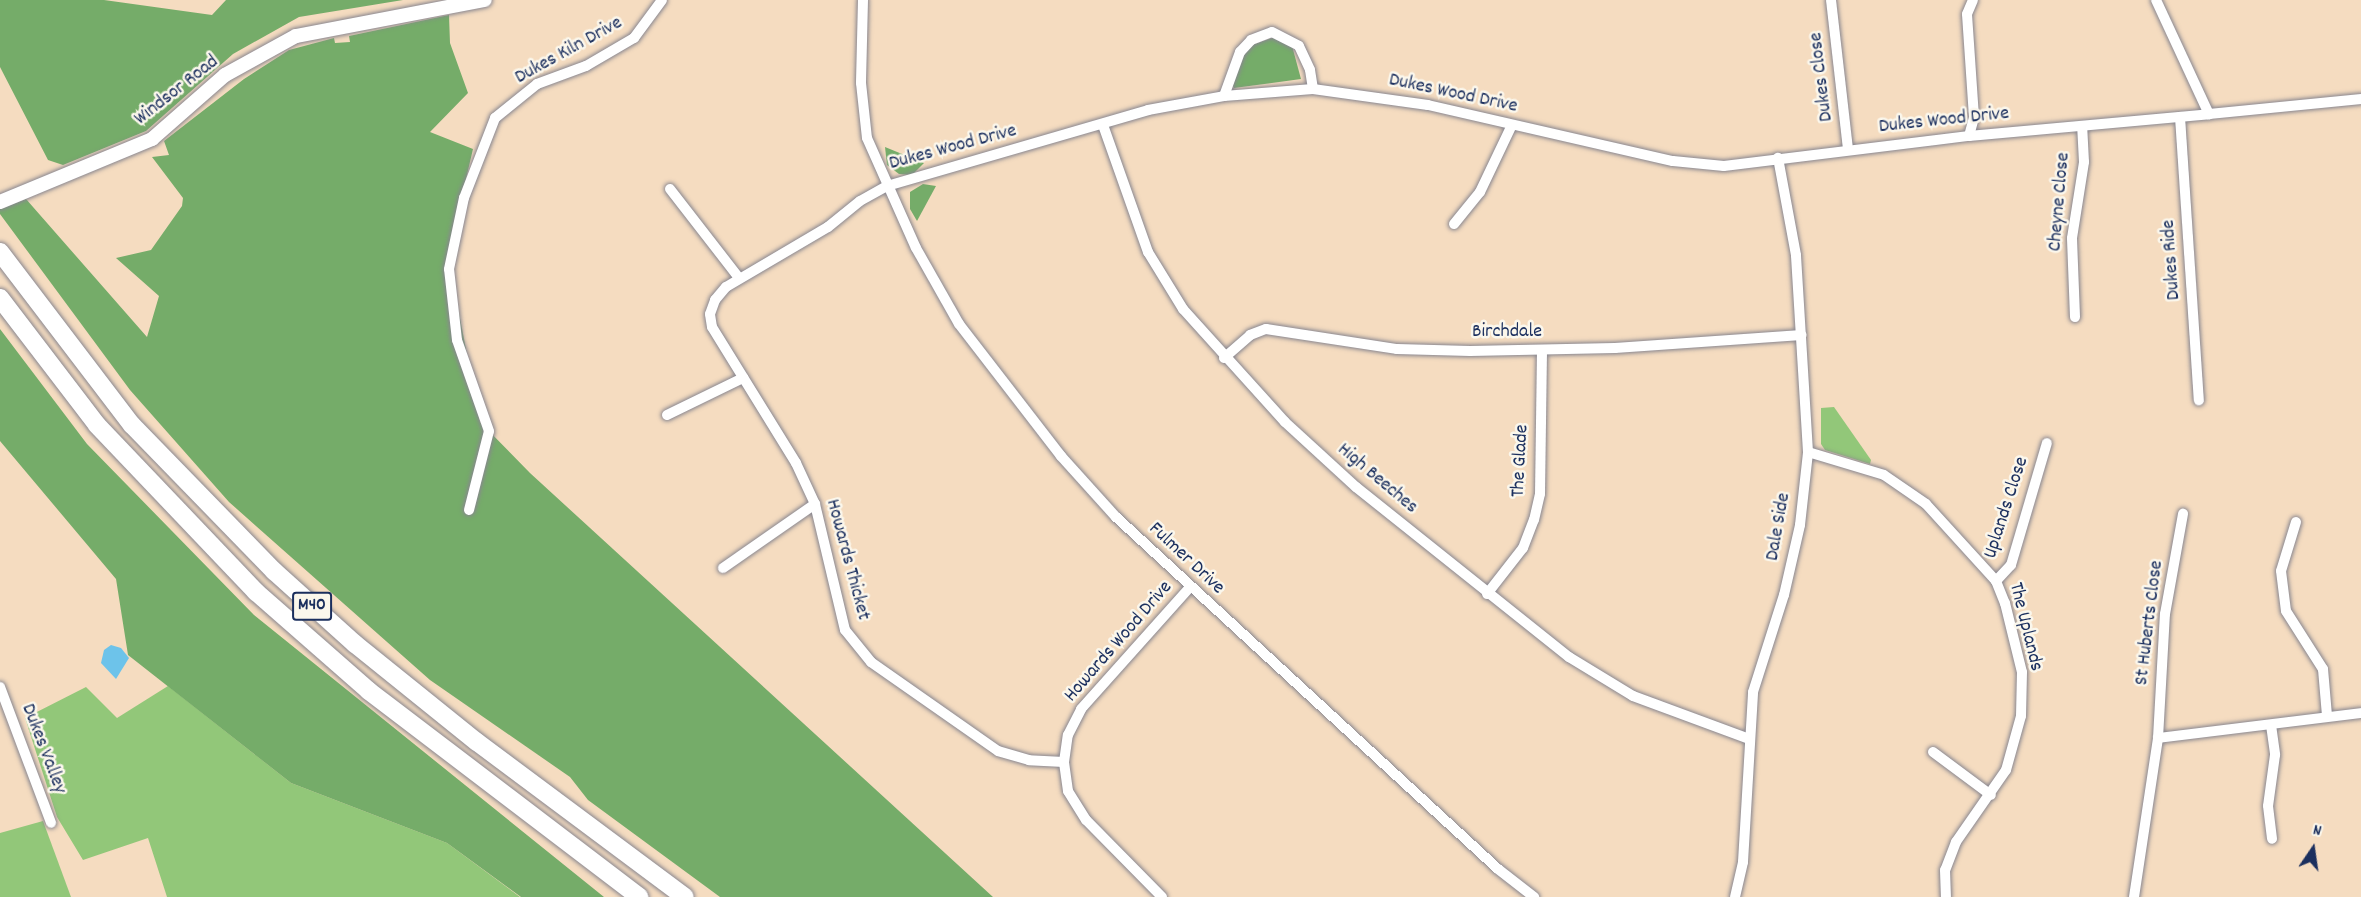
<!DOCTYPE html>
<html>
<head>
<meta charset="utf-8">
<style>
  body { margin:0 }
  #map { position:relative; width:2361px; height:897px; overflow:hidden; background:#f5dcc0; font-family:Dekko,sans-serif }
  div>[style] { position:absolute }
  .green>* { inset:0; background:#92c779 }
  .forest>* { inset:0; background:#75ac69 }
  .water>* { inset:0; background:#6dc3ea }
  .roads { filter:drop-shadow(0 0 2px #88868f) drop-shadow(0 0 2px #88868f) }
  .street>* { height:10px; margin:-5px; padding:0 5px; transform-origin:5px; border-radius:5px; background:#fff }
  .secondary>* { height:14px; margin:-7px; padding:0 7px; transform-origin:7px; border-radius:7px; background:#fff }
  .highway>* { height:18px; margin:-9px; padding:0 9px; transform-origin:9px; border-radius:9px; background:#fff }
  span { translate:-50% -50%; white-space:nowrap; text-align:center; line-height:1.15; -webkit-text-stroke:5px #fbf7ec; paint-order:stroke }
  .shield-label span { padding:2px 4px; background:#fbf7ec; border:2px solid; border-radius:4px; -webkit-text-stroke-width:0 }
  .shield-label { font-size:18px; color:#1b2f5e; font-weight:700 }
  .street-label { font-size:20px; color:#1b2f5e }
  .north { position:absolute; left:2283px; top:819px; width:60px; height:60px; -webkit-text-stroke:4px #fbf7ec; paint-order:stroke; rotate:13deg; font-size:16px; font-weight:700; line-height:24px; text-align:center; color:#1b2f5e }
  .north::after { content:''; display:block; margin:auto; width:21px; height:27px; background:#1b2f5e; clip-path:polygon(50% 0,100% 100%,50% 72%,0 100%) }
</style>
</head>
<body>
<div id="map">
  <div class="green">
    <div style="clip-path:polygon(1834px 407px,1871px 460px,1870px 464px,1825px 450px,1821px 444px,1821px 408px)"></div>
    <div style="clip-path:polygon(168px 686px,291px 783px,447px 843px,520px 897px,167px 897px,148px 838px,83px 860px,57px 817px,25px 718px,86px 687px,117px 718px)"></div>
    <div style="clip-path:polygon(43px 821px,71px 897px,0 897px,0 833px)"></div>
  </div>
  <div class="forest">
    <div style="clip-path:polygon(0 0,104px 0,212px 15px,226px 0,403px 0,299px 17px,233px 54px,146px 131px,63px 165px,48px 160px,0 67px)"></div>
    <div style="clip-path:polygon(449px 15px,450px 43px,468px 93px,430px 132px,473px 149px,448px 256px,480px 422px,530px 473px,993px 897px,720px 897px,588px 800px,570px 777px,430px 680px,229px 502px,130px 390px,0 214px,0 209px,26px 199px,147px 337px,159px 296px,116px 258px,151px 250px,182px 206px,183px 198px,152px 157px,169px 155px,164px 141px,244px 79px,289px 50px,334px 38px,335px 43px,350px 42px,349px 36px)"></div>
    <div style="clip-path:polygon(1275px 37px,1291px 42px,1301px 79px,1234px 88px,1229px 78px,1246px 47px)"></div>
    <div style="clip-path:polygon(885px 147px,924px 163px,912px 175px,899px 174px,887px 165px)"></div>
    <div style="clip-path:polygon(923px 184px,936px 186px,917px 221px,910px 209px,910px 192px)"></div>
    <div style="clip-path:polygon(0 329px,87px 444px,254px 615px,604px 897px,521px 897px,447px 843px,291px 783px,128px 655px,116px 579px,0 441px)"></div>
  </div>
  <div class="water">
    <div style="clip-path:polygon(111px 645px,121px 648px,129px 658px,116px 679px,101px 663px,104px 650px)"></div>
  </div>
  <div class="roads">
    <div class="street">
      <div style="left:863px;top:0;width:83px;rotate:91.4deg"></div>
      <div style="left:861px;top:83px;width:55px;rotate:83.8deg"></div>
      <div style="left:867px;top:138px;width:120px;rotate:66deg"></div>
      <div style="left:916px;top:248px;width:87px;rotate:60.5deg"></div>
      <div style="left:959px;top:324px;width:167px;rotate:52.3deg"></div>
      <div style="left:1061px;top:456px;width:82px;rotate:48deg"></div>
      <div style="left:1116px;top:517px;width:519px;rotate:42.66deg"></div>
      <div style="left:1498px;top:869px;width:46px;rotate:37.9deg"></div>
      <div style="left:1831px;top:0;width:150px;rotate:83.5deg"></div>
      <div style="left:2156px;top:0;width:126px;rotate:65.1deg"></div>
      <div style="left:2209px;top:114px;width:153px;rotate:-5.6deg"></div>
      <div style="left:1224px;top:96px;width:47px;rotate:-70deg"></div>
      <div style="left:1240px;top:52px;width:16px;rotate:-47deg"></div>
      <div style="left:1251px;top:40px;width:22px;rotate:-21deg"></div>
      <div style="left:1272px;top:32px;width:30px;rotate:27deg"></div>
      <div style="left:1299px;top:46px;width:26px;rotate:65deg"></div>
      <div style="left:1310px;top:70px;width:19px;rotate:81deg"></div>
      <div style="left:2180px;top:117px;width:284px;rotate:86.2deg"></div>
      <div style="left:1103px;top:125px;width:135px;rotate:70.5deg"></div>
      <div style="left:1148px;top:252px;width:67px;rotate:58.4deg"></div>
      <div style="left:1183px;top:309px;width:152px;rotate:47.9deg"></div>
      <div style="left:1285px;top:422px;width:96px;rotate:42.5deg"></div>
      <div style="left:1356px;top:487px;width:273px;rotate:38.6deg"></div>
      <div style="left:1569px;top:657px;width:75px;rotate:31.4deg"></div>
      <div style="left:1633px;top:696px;width:124px;rotate:20.3deg"></div>
      <div style="left:1969px;top:136px;width:20px;rotate:-75deg"></div>
      <div style="left:1974px;top:117px;width:103px;rotate:-93.9deg"></div>
      <div style="left:1967px;top:14px;width:15px;rotate:-67deg"></div>
      <div style="left:670px;top:189px;width:113px;rotate:52.2deg"></div>
      <div style="left:1454px;top:224px;width:41px;rotate:-50.9deg"></div>
      <div style="left:1480px;top:192px;width:74px;rotate:-64.5deg"></div>
      <div style="left:2075px;top:317px;width:79px;rotate:-92.2deg"></div>
      <div style="left:2072px;top:238px;width:77px;rotate:-81deg"></div>
      <div style="left:2084px;top:162px;width:36px;rotate:-93deg"></div>
      <div style="left:1224px;top:358px;width:35px;rotate:-41deg"></div>
      <div style="left:1250px;top:335px;width:17px;rotate:-21deg"></div>
      <div style="left:1266px;top:329px;width:133px;rotate:8.7deg"></div>
      <div style="left:1397px;top:349px;width:73px;rotate:1.6deg"></div>
      <div style="left:1470px;top:351px;width:145px;rotate:-1.2deg"></div>
      <div style="left:1615px;top:348px;width:187px;rotate:-4deg"></div>
      <div style="left:667px;top:415px;width:85px;rotate:-26deg"></div>
      <div style="left:1808px;top:452px;width:79px;rotate:16.8deg"></div>
      <div style="left:1884px;top:475px;width:51px;rotate:34.6deg"></div>
      <div style="left:1926px;top:504px;width:104px;rotate:47.7deg"></div>
      <div style="left:1996px;top:581px;width:24px;rotate:68deg"></div>
      <div style="left:2005px;top:603px;width:71px;rotate:76.2deg"></div>
      <div style="left:2022px;top:672px;width:44px;rotate:91.3deg"></div>
      <div style="left:2021px;top:716px;width:56px;rotate:105.5deg"></div>
      <div style="left:2006px;top:770px;width:88px;rotate:124.8deg"></div>
      <div style="left:1956px;top:842px;width:30px;rotate:111deg"></div>
      <div style="left:1945px;top:870px;width:27px;rotate:88deg"></div>
      <div style="left:469px;top:510px;width:81px;rotate:-75.8deg"></div>
      <div style="left:489px;top:431px;width:96px;rotate:-109.4deg"></div>
      <div style="left:457px;top:340px;width:71px;rotate:-96.4deg"></div>
      <div style="left:449px;top:269px;width:73px;rotate:-78.1deg"></div>
      <div style="left:464px;top:198px;width:86px;rotate:-68.8deg"></div>
      <div style="left:495px;top:118px;width:54px;rotate:-39deg"></div>
      <div style="left:537px;top:84px;width:52px;rotate:-20.2deg"></div>
      <div style="left:586px;top:66px;width:56px;rotate:-30.3deg"></div>
      <div style="left:634px;top:38px;width:47px;rotate:-53.6deg"></div>
      <div style="left:2296px;top:522px;width:51px;rotate:107deg"></div>
      <div style="left:2281px;top:571px;width:40px;rotate:82.9deg"></div>
      <div style="left:2286px;top:611px;width:69px;rotate:57.5deg"></div>
      <div style="left:2323px;top:669px;width:47px;rotate:85.1deg"></div>
      <div style="left:723px;top:568px;width:112px;rotate:-34.8deg"></div>
      <div style="left:1996px;top:581px;width:22px;rotate:-47deg"></div>
      <div style="left:2011px;top:565px;width:127px;rotate:-73.6deg"></div>
      <div style="left:1487px;top:594px;width:58px;rotate:-52deg"></div>
      <div style="left:1523px;top:548px;width:30px;rotate:-69deg"></div>
      <div style="left:1534px;top:520px;width:27px;rotate:-77deg"></div>
      <div style="left:1540px;top:494px;width:144px;rotate:-89.2deg"></div>
      <div style="left:0;top:687px;width:145px;rotate:69.4deg"></div>
      <div style="left:2271px;top:725px;width:30px;rotate:82deg"></div>
      <div style="left:2275px;top:755px;width:51px;rotate:97.8deg"></div>
      <div style="left:2268px;top:806px;width:33px;rotate:83deg"></div>
      <div style="left:2158px;top:738px;width:205px;rotate:-7deg"></div>
      <div style="left:1933px;top:752px;width:72px;rotate:36.6deg"></div>
      <div style="left:1064px;top:762px;width:35px;rotate:-177deg"></div>
      <div style="left:1029px;top:760px;width:32px;rotate:-164deg"></div>
      <div style="left:998px;top:751px;width:155px;rotate:-145deg"></div>
      <div style="left:871px;top:662px;width:41px;rotate:-129.1deg"></div>
      <div style="left:845px;top:630px;width:130px;rotate:-103.4deg"></div>
      <div style="left:815px;top:504px;width:45px;rotate:-114.9deg"></div>
      <div style="left:796px;top:463px;width:160px;rotate:-121.7deg"></div>
      <div style="left:712px;top:327px;width:13px;rotate:-99deg"></div>
      <div style="left:710px;top:314px;width:15px;rotate:-70deg"></div>
      <div style="left:715px;top:300px;width:17px;rotate:-50deg"></div>
      <div style="left:726px;top:287px;width:118px;rotate:-30.5deg"></div>
      <div style="left:828px;top:227px;width:41px;rotate:-39.1deg"></div>
      <div style="left:860px;top:201px;width:31px;rotate:-29deg"></div>
      <div style="left:887px;top:186px;width:272px;rotate:-16.2deg"></div>
      <div style="left:1148px;top:110px;width:77px;rotate:-10.4deg"></div>
      <div style="left:1224px;top:96px;width:89px;rotate:-4.5deg"></div>
      <div style="left:1313px;top:89px;width:116px;rotate:7.9deg"></div>
      <div style="left:1428px;top:105px;width:251px;rotate:12.9deg"></div>
      <div style="left:1673px;top:161px;width:51px;rotate:5.6deg"></div>
      <div style="left:1724px;top:166px;width:247px;rotate:-7deg"></div>
      <div style="left:1969px;top:136px;width:241px;rotate:-5.2deg"></div>
      <div style="left:1162px;top:897px;width:108px;rotate:-134.6deg"></div>
      <div style="left:1086px;top:820px;width:34px;rotate:-122deg"></div>
      <div style="left:1068px;top:791px;width:29px;rotate:-98deg"></div>
      <div style="left:1064px;top:762px;width:27px;rotate:-82deg"></div>
      <div style="left:1068px;top:735px;width:29px;rotate:-63deg"></div>
      <div style="left:1081px;top:709px;width:162px;rotate:-48.2deg"></div>
      <div style="left:1735px;top:897px;width:36px;rotate:-77deg"></div>
      <div style="left:1743px;top:862px;width:170px;rotate:-86.6deg"></div>
      <div style="left:1753px;top:692px;width:102px;rotate:-72.3deg"></div>
      <div style="left:1784px;top:595px;width:72px;rotate:-77.1deg"></div>
      <div style="left:1800px;top:525px;width:73px;rotate:-83.7deg"></div>
      <div style="left:1808px;top:452px;width:197px;rotate:-93.5deg"></div>
      <div style="left:1796px;top:255px;width:99px;rotate:-100.5deg"></div>
      <div style="left:2134px;top:897px;width:161px;rotate:-81.4deg"></div>
      <div style="left:2158px;top:738px;width:124px;rotate:-86.8deg"></div>
      <div style="left:2165px;top:614px;width:102px;rotate:-79.8deg"></div>
    </div>
    <div class="secondary">
      <div style="left:0;top:202px;width:165px;rotate:-22.5deg"></div>
      <div style="left:152px;top:139px;width:97px;rotate:-41.2deg"></div>
      <div style="left:225px;top:75px;width:81px;rotate:-28.8deg"></div>
      <div style="left:296px;top:36px;width:192px;rotate:-10.8deg"></div>
    </div>
    <div class="highway">
      <div style="left:0;top:252px;width:218px;rotate:52.7deg"></div>
      <div style="left:132px;top:425px;width:204px;rotate:45.8deg"></div>
      <div style="left:274px;top:571px;width:109px;rotate:42deg"></div>
      <div style="left:355px;top:644px;width:156px;rotate:38.8deg"></div>
      <div style="left:477px;top:742px;width:259px;rotate:36.7deg"></div>
      <div style="left:0;top:298px;width:160px;rotate:52.6deg"></div>
      <div style="left:97px;top:425px;width:231px;rotate:46.4deg"></div>
      <div style="left:256px;top:592px;width:150px;rotate:41.2deg"></div>
      <div style="left:369px;top:691px;width:340px;rotate:37.3deg"></div>
    </div>
  </div>
  <div class="shield-label">
    <span style="left:312px;top:606px">M40</span>
  </div>
  <div class="street-label">
    <span style="left:569px;top:51px;rotate:-29deg">Dukes Kiln Drive</span>
    <span style="left:1822px;top:77px;rotate:-97deg">Dukes Close</span>
    <span style="left:177px;top:91px;rotate:-38deg">Windsor Road</span>
    <span style="left:1453px;top:94px;rotate:12deg">Dukes Wood Drive</span>
    <span style="left:1944px;top:121px;rotate:-6deg">Dukes Wood Drive</span>
    <span style="left:953px;top:148px;rotate:-15deg">Dukes Wood Drive</span>
    <span style="left:2060px;top:202px;rotate:-85deg">Cheyne Close</span>
    <span style="left:2172px;top:260px;rotate:-94deg">Dukes Ride</span>
    <span style="left:1507px;top:332px">Birchdale</span>
    <span style="left:1521px;top:461px;rotate:-87deg">The Glade</span>
    <span style="left:1377px;top:479px;rotate:40deg">High Beeches</span>
    <span style="left:2007px;top:508px;rotate:-72deg">Uplands Close</span>
    <span style="left:1779px;top:527px;rotate:-80deg">Dale Side</span>
    <span style="left:1186px;top:559px;rotate:43deg">Fulmer Drive</span>
    <span style="left:847px;top:560px;rotate:75deg">Howards Thicket</span>
    <span style="left:2150px;top:623px;rotate:-83deg">St Huberts Close</span>
    <span style="left:2025px;top:627px;rotate:76deg">The Uplands</span>
    <span style="left:1119px;top:642px;rotate:-49deg">Howards Wood Drive</span>
    <span style="left:43px;top:749px;rotate:69deg">Dukes Valley</span>
  </div>
  <div class="north">N</div>
</div>
</body>
</html>
